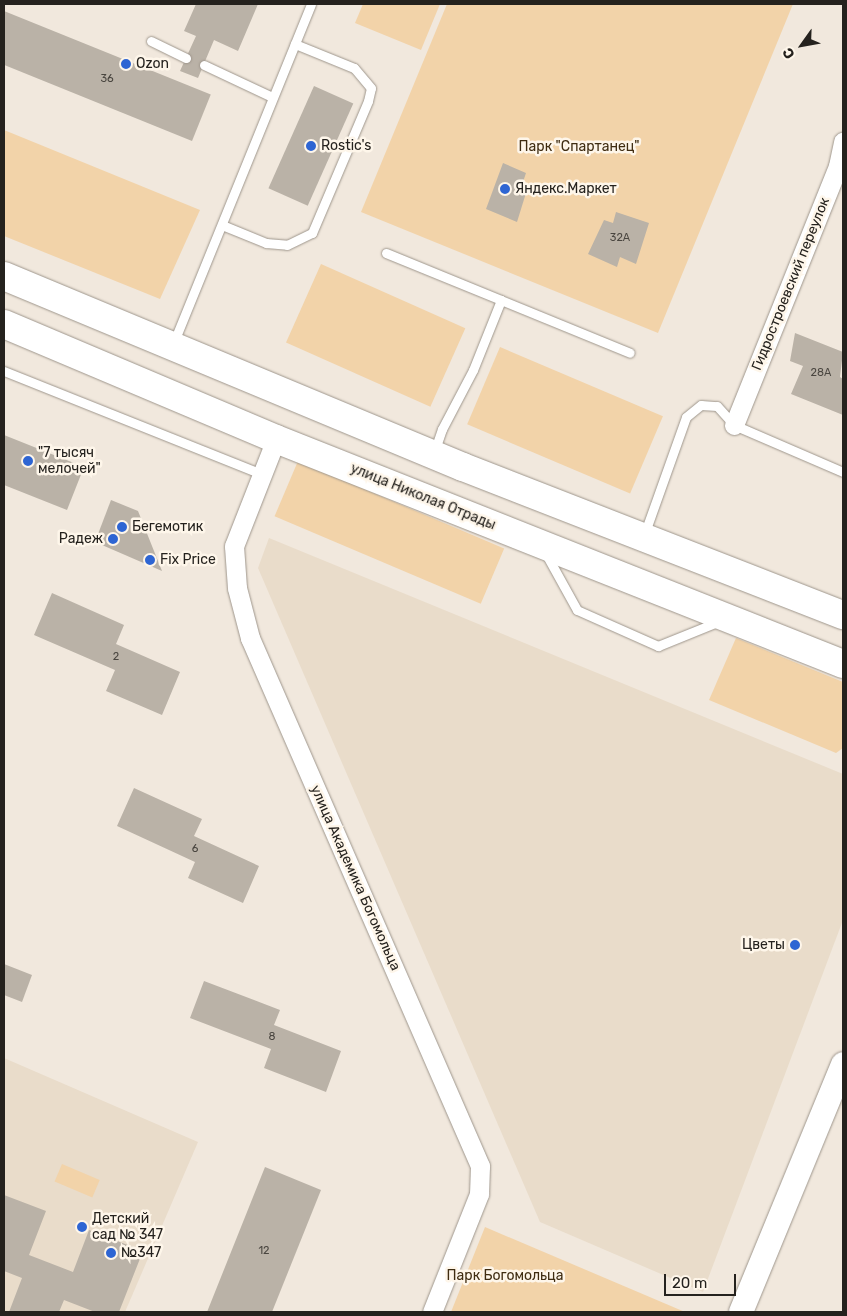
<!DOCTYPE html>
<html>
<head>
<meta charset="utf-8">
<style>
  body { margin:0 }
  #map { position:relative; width:847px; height:1316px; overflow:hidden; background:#f1e8dd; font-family:Rubik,sans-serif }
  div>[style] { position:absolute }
  .built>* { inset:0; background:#e9dcca }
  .green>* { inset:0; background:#f2d3a9; transform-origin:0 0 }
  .building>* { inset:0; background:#bab2a7; transform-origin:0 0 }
  .roads { filter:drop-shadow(0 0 1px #9e968c) drop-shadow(0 0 1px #9e968c) }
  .service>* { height:9px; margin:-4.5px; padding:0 4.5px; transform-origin:4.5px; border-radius:4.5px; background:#fff }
  .minor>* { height:19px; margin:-9.5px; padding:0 9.5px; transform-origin:9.5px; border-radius:9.5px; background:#fff }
  .tertiary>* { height:24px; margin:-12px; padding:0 12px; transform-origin:12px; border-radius:12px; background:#fff }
  .primary>* { height:28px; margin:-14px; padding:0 14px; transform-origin:14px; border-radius:14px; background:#fff }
  .dots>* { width:14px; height:14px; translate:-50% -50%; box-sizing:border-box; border:2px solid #fef6ea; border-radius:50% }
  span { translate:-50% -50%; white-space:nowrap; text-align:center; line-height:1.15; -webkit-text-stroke:5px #fef6ea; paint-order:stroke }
  .number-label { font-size:11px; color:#4a4640 }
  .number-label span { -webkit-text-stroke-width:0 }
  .poi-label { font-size:14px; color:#25221e }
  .left { translate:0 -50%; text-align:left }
  .right { translate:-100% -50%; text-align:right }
  .park-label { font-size:14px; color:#3f2c11 }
  .street-label { font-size:14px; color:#25221e }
  .frame { position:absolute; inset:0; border:5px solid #25221e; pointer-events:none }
  .north { position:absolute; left:777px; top:20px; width:50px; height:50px; -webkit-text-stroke:4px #fef6ea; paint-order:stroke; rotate:238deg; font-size:14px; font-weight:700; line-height:20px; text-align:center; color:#25221e }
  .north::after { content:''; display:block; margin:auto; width:18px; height:22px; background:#25221e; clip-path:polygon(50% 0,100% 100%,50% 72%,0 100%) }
  .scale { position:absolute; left:664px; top:1274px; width:72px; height:22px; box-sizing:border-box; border:2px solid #25221e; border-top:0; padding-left:6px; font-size:15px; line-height:18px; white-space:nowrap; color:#25221e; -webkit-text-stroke:4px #fef6ea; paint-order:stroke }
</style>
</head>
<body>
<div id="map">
  <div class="built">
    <div style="clip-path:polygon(269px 538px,843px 774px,843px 920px,703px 1292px,540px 1222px,258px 568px)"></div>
    <div style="clip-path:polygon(4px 1058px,198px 1142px,125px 1312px,4px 1312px)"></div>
  </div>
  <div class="green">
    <div style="clip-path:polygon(363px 4px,440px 4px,421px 50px,355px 23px)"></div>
    <div style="clip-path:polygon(447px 4px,793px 4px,658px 333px,361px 212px)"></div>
    <div style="clip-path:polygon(4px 130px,200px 210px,160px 299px,4px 236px)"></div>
    <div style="left:321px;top:264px;width:158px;height:86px;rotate:24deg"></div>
    <div style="left:500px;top:347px;width:177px;height:84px;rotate:23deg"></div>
    <div style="left:298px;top:461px;width:224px;height:60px;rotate:23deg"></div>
    <div style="clip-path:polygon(736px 638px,843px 682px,843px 748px,836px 753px,709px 700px)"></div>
    <div style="left:62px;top:1164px;width:41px;height:19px;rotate:23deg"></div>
    <div style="clip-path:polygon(485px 1227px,685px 1312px,451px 1312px)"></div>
  </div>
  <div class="building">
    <div style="clip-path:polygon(196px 4px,258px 4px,238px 51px,214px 40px,198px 78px,180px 71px,196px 36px,184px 31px)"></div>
    <div style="left:4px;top:11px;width:223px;height:50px;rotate:22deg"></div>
    <div style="left:314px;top:86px;width:43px;height:112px;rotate:24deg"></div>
    <div style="clip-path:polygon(503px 163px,526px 173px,520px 191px,526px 193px,517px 222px,486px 209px)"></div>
    <div style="clip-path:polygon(616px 212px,649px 223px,636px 264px,620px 257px,617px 267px,588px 254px,604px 220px,613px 223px)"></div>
    <div style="clip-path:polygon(795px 333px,843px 352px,840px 377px,843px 379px,843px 415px,791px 394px,803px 366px,790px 361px)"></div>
    <div style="clip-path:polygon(4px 435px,84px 467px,67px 510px,4px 485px)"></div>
    <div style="clip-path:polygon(111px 500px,138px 511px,162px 571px,95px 542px)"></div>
    <div style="clip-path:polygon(52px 593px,124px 625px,116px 644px,180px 672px,162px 715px,106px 691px,115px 670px,34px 635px)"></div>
    <div style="clip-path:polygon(134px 788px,202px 819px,194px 836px,259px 866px,243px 903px,188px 878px,195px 862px,117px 826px)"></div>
    <div style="clip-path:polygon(4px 964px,32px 975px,22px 1002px,4px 995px)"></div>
    <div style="clip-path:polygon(204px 981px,280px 1010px,274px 1025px,341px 1051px,326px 1092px,264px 1068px,271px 1049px,190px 1018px)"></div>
    <div style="clip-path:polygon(265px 1167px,321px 1190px,272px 1312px,207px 1312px)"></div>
    <div style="clip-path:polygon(4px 1195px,46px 1211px,29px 1255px,73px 1272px,89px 1230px,143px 1251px,119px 1312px,95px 1312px,64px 1300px,59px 1312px,9px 1312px,22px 1278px,4px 1271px)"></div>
  </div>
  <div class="roads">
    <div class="service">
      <div style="left:151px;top:41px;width:39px;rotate:26deg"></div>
      <div style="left:204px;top:65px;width:75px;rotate:25.2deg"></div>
      <div style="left:222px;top:225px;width:48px;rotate:22.2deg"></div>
      <div style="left:266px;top:243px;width:21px;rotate:5deg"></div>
      <div style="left:287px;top:245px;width:28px;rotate:-26deg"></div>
      <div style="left:312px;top:233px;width:143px;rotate:-67deg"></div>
      <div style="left:368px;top:101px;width:13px;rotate:-77deg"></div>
      <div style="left:371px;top:88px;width:26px;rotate:-130deg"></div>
      <div style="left:354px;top:68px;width:64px;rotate:-157.9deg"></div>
      <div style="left:386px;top:253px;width:124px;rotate:22.2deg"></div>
      <div style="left:501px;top:300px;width:75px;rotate:111.8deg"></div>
      <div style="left:473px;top:370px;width:67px;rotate:117.7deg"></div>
      <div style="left:442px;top:429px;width:24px;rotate:109deg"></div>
      <div style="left:501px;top:300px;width:139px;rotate:22.3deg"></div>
      <div style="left:173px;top:344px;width:367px;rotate:-67.9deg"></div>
      <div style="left:4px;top:371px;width:277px;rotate:21.8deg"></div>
      <div style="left:644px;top:535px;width:125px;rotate:-70.4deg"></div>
      <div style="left:686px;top:417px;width:19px;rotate:-39deg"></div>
      <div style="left:701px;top:405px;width:16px;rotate:4deg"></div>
      <div style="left:717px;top:406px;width:25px;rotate:48deg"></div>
      <div style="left:734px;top:425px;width:119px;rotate:23.3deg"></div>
      <div style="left:546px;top:554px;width:64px;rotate:61deg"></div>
      <div style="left:577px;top:610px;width:89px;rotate:24deg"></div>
      <div style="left:658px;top:646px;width:67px;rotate:-22deg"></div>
    </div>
    <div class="minor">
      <div style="left:734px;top:425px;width:279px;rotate:-68.1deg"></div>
      <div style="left:838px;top:166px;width:25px;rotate:-78deg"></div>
      <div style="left:276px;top:439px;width:115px;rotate:111.4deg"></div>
      <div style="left:234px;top:546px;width:42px;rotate:85.9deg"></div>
      <div style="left:237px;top:588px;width:52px;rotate:75.4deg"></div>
      <div style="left:250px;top:638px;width:576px;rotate:66.46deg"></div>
      <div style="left:480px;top:1166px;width:28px;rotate:92deg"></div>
      <div style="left:479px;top:1194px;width:127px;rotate:111.7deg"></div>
    </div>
    <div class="tertiary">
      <div style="left:741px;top:1312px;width:268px;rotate:-67.6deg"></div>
    </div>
    <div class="primary">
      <div style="left:4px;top:276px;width:497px;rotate:22.6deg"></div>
      <div style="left:463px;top:467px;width:408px;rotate:21.3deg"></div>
      <div style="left:4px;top:324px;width:295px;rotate:22.9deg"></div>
      <div style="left:276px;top:439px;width:610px;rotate:21.64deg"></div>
    </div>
  </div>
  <div class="dots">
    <div style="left:126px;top:64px;background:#2e65d3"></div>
    <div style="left:311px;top:146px;background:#2e65d3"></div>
    <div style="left:505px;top:189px;background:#2e65d3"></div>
    <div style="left:28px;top:461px;background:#2e65d3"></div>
    <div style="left:122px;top:527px;background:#2e65d3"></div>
    <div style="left:113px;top:539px;background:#2e65d3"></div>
    <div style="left:150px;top:560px;background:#2e65d3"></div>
    <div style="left:795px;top:945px;background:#2e65d3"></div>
    <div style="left:82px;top:1227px;background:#2e65d3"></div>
    <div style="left:111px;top:1253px;background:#2e65d3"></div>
  </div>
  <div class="number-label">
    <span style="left:107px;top:79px">36</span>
    <span style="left:620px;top:238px">32А</span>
    <span style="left:821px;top:373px">28А</span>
    <span style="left:116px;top:657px">2</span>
    <span style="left:195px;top:849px">6</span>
    <span style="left:272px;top:1037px">8</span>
    <span style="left:264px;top:1251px">12</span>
  </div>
  <div class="poi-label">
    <span class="left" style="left:136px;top:64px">Ozon</span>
    <span class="left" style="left:321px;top:146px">Rostic's</span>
    <span class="left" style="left:515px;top:189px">Яндекс.Маркет</span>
    <span class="left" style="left:38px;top:461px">"7 тысяч<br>мелочей"</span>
    <span class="left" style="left:132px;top:527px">Бегемотик</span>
    <span class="right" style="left:103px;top:539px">Радеж</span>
    <span class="left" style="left:160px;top:560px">Fix Price</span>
    <span class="right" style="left:785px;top:945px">Цветы</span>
    <span class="left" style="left:92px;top:1227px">Детский<br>сад № 347</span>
    <span class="left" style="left:121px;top:1253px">№347</span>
  </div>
  <div class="park-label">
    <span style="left:579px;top:147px">Парк "Спартанец"</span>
    <span style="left:505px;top:1276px">Парк Богомольца</span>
  </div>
  <div class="street-label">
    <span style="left:791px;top:284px;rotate:-68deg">Гидростроевский переулок</span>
    <span style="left:423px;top:497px;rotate:22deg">улица Николая Отрады</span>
    <span style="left:355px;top:878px;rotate:66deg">улица Академика Богомольца</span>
  </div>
  <div class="frame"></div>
  <div class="north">С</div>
  <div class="scale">20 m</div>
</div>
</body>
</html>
